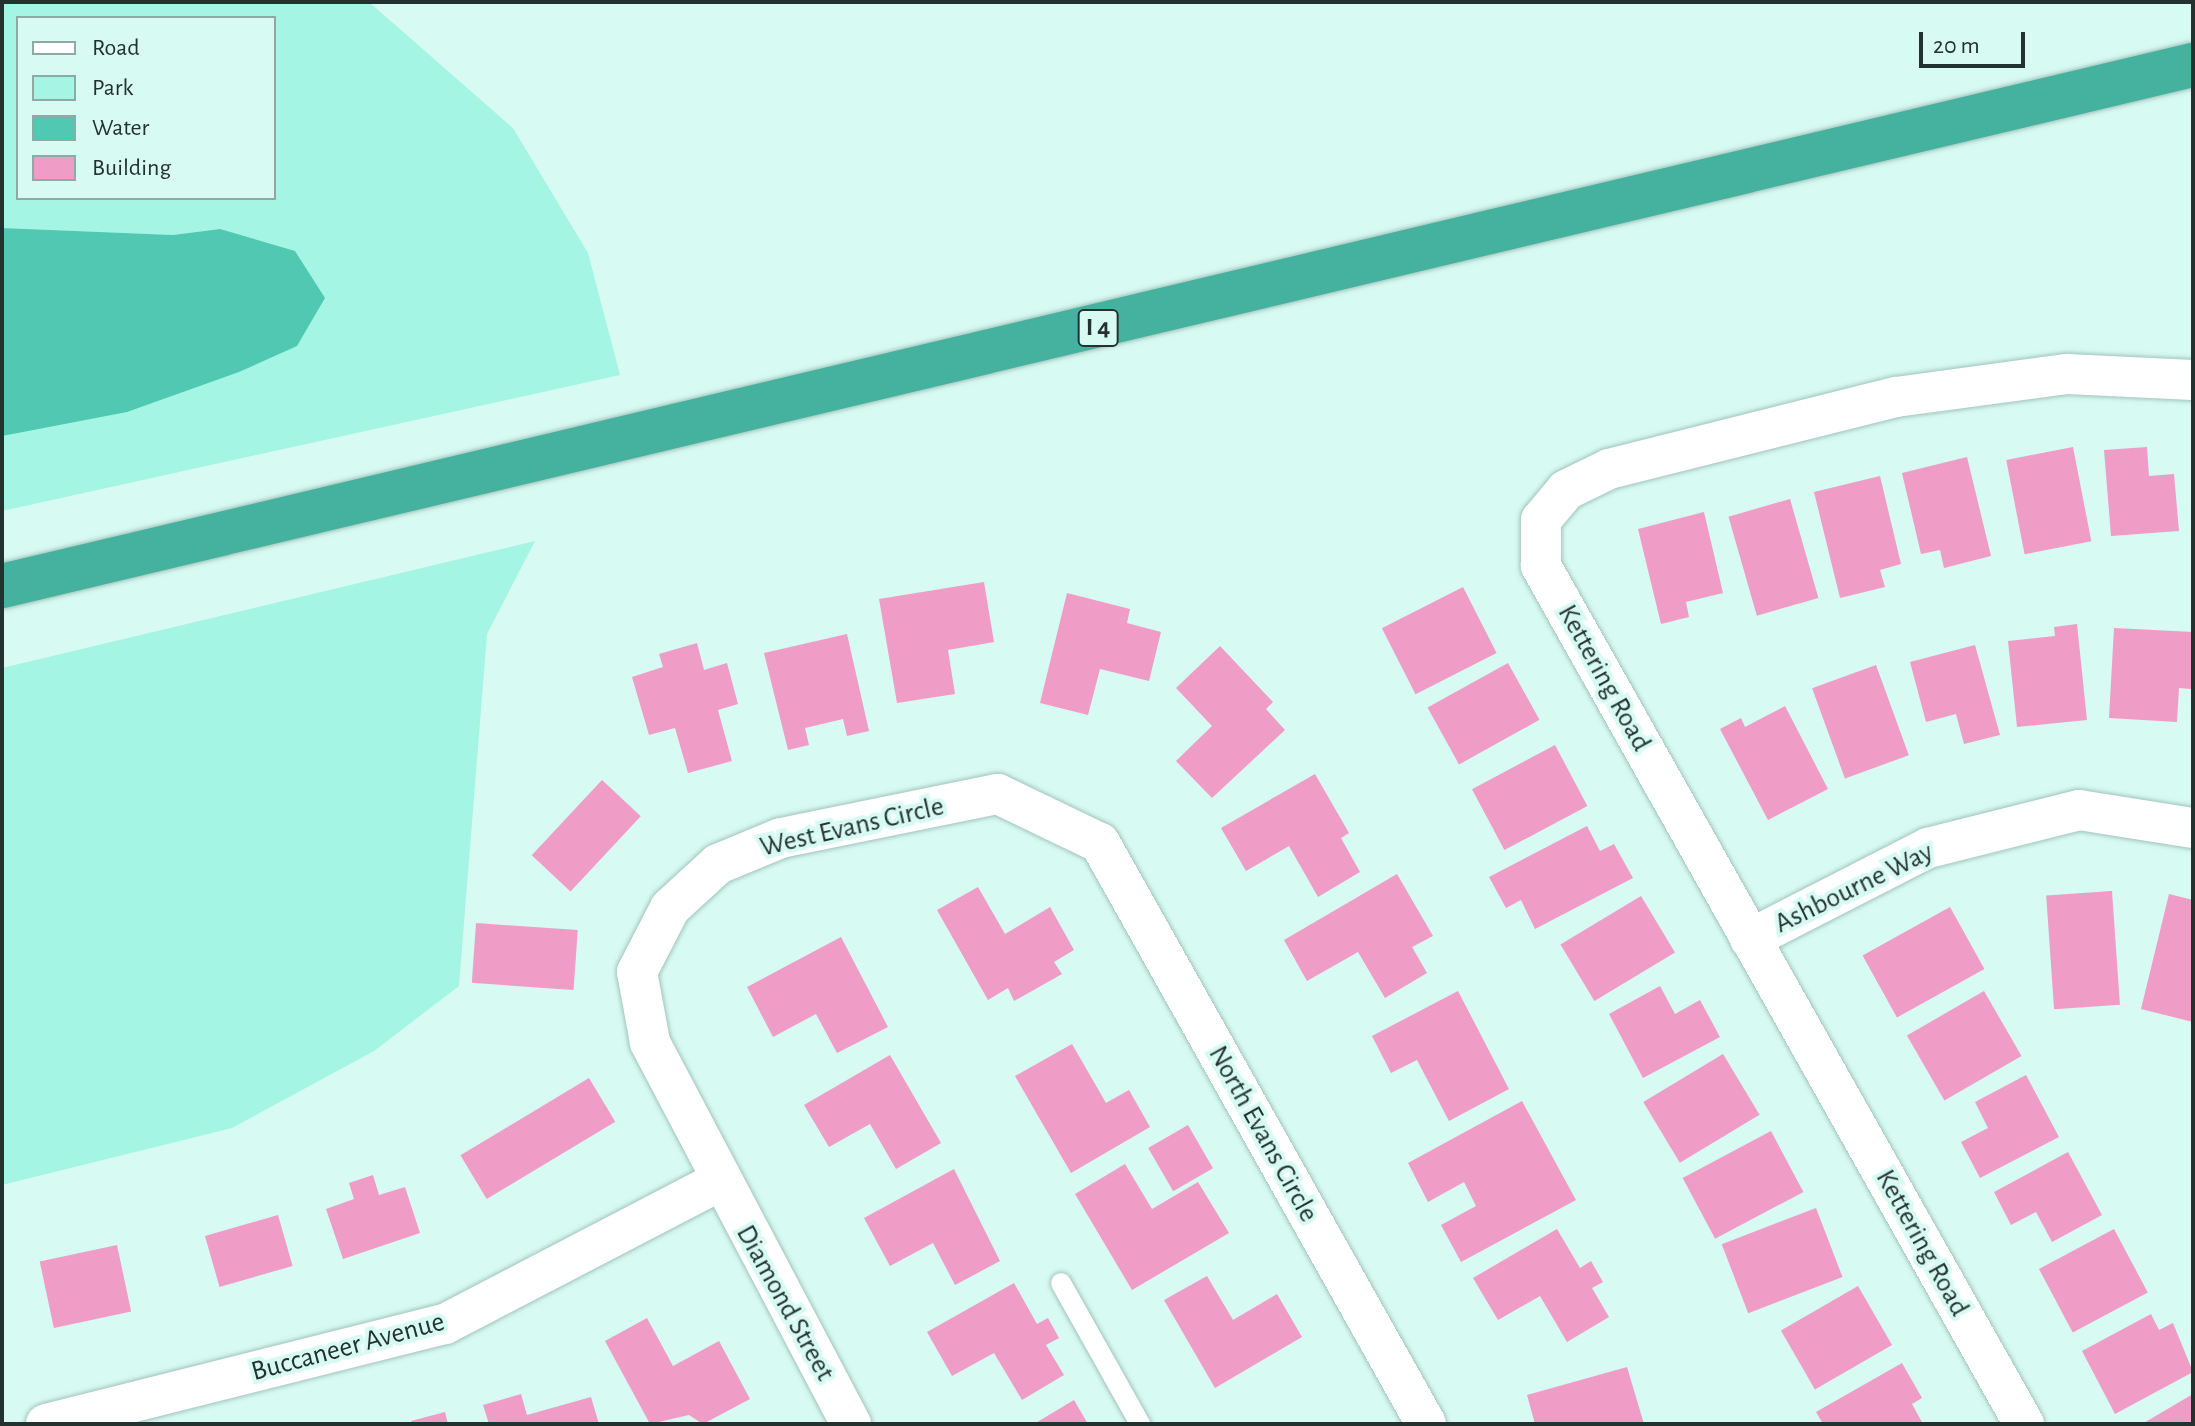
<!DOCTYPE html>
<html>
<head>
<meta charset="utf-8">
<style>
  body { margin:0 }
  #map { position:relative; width:2195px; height:1426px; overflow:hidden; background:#d7faf2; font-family:"Alegreya Sans",sans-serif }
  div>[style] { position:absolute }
  .green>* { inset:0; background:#a4f5e3 }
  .water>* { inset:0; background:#51c8b2 }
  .building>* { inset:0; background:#ef9cc7; transform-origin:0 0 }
  .roads { filter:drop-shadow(0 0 2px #a1c3bb) drop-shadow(0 0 2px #a1c3bb) }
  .service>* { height:20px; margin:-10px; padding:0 10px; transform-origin:10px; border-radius:10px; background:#fff }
  .minor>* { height:40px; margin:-20px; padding:0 20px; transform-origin:20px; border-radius:20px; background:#fff }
  .motorway>* { height:44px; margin:-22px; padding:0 22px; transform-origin:22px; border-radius:22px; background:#44b29e }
  span { translate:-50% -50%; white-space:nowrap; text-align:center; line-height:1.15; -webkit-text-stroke:8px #d7faf2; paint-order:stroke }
  .shield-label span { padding:2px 6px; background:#d7faf2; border:2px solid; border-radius:6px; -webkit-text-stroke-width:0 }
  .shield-label { font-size:26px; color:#24322f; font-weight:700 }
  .street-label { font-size:28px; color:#24322f }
  .frame { position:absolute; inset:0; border:4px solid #24322f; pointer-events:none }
  .legend { position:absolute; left:16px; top:16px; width:260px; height:184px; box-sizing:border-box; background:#d7faf2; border:2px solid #8faaa4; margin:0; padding:10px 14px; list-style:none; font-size:24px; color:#24322f }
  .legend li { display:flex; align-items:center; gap:16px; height:40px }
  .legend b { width:40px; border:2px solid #8faaa4 }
  .scale { position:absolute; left:1919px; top:32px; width:106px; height:36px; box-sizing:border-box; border:4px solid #24322f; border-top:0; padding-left:10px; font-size:24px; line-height:28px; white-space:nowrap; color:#24322f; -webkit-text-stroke:6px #d7faf2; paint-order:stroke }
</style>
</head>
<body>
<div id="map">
  <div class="green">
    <div style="clip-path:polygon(evenodd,2px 2px,369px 2px,513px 128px,588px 253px,620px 375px,2px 511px,2px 436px,26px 430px,220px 229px,173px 235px,2px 228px,2px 2px,18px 18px,274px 18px,274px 198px,18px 198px,18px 18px)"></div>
    <div style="clip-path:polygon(535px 541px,487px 634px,459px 986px,374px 1051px,232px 1128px,2px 1185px,2px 668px)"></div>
  </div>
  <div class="water">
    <div style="clip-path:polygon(2px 228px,173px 235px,220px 229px,295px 251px,325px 298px,297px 346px,239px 372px,127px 412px,2px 436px)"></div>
  </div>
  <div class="building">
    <div style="left:2073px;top:447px;width:96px;height:68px;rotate:79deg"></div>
    <div style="clip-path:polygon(2147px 447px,2149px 476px,2174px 474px,2179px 531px,2111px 536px,2104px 450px)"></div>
    <div style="clip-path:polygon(1967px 457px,1991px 556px,1944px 568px,1940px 550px,1921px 554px,1902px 473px)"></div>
    <div style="clip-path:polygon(1880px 476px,1901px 564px,1880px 570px,1885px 587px,1840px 598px,1814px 492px)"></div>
    <div style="left:1790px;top:499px;width:103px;height:64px;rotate:74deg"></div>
    <div style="clip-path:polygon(1704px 512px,1723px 593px,1686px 602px,1689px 617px,1661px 624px,1638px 529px)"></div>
    <div style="clip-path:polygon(984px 582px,994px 642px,948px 650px,955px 694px,897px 703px,879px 599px)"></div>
    <div style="left:1463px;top:587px;width:74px;height:91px;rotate:63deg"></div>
    <div style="clip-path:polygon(1067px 593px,1130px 609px,1127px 623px,1161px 632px,1149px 681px,1100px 669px,1088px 715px,1040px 703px)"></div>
    <div style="clip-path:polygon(2077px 624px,2087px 720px,2017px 727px,2008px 641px,2055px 636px,2054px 627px)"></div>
    <div style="clip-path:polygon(2114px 628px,2193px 632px,2191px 689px,2179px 688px,2177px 722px,2109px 718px)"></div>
    <div style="clip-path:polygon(847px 634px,869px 731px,847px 736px,843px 719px,805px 728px,809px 745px,788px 750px,764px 653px)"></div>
    <div style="clip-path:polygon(697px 643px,704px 670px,727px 663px,738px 704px,718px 710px,732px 761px,688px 773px,675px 728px,649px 735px,632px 677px,663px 667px,659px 654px)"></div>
    <div style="clip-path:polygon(1975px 645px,2000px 735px,1964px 744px,1956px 714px,1926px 722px,1910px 662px)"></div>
    <div style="clip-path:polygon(1220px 646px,1273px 702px,1266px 709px,1285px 730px,1212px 798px,1176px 761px,1212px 726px,1176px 688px)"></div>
    <div style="left:1508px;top:663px;width:65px;height:92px;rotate:61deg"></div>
    <div style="left:1876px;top:665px;width:96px;height:68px;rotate:70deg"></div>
    <div style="clip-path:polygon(1785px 706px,1828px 789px,1768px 820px,1720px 729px,1741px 718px,1745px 727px)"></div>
    <div style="left:1555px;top:745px;width:69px;height:94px;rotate:62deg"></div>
    <div style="clip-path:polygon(1315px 774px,1349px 833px,1341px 838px,1360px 872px,1318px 897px,1289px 846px,1246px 871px,1221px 828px)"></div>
    <div style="left:602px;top:780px;width:53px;height:103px;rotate:43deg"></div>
    <div style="clip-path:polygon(1587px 826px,1600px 851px,1614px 844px,1633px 878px,1535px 929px,1521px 900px,1506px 908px,1489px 877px)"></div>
    <div style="clip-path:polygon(1397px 874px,1433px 936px,1412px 947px,1427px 973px,1385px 998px,1358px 952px,1307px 981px,1284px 940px)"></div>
    <div style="clip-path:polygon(978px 887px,1005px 934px,1050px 907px,1074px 950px,1054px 962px,1062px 974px,1014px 1001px,1008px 988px,988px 1000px,937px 910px)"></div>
    <div style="left:2112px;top:891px;width:114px;height:66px;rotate:86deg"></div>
    <div style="clip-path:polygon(2169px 894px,2193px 900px,2193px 1022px,2141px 1009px)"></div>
    <div style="left:1641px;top:896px;width:66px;height:94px;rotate:59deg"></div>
    <div style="left:1950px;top:907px;width:71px;height:100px;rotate:61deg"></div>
    <div style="left:476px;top:923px;width:102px;height:60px;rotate:4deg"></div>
    <div style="clip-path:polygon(841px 937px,888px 1027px,837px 1053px,816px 1014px,773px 1037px,747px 987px)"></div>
    <div style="clip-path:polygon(1660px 986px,1675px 1014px,1700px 1000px,1720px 1037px,1643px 1078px,1609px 1014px)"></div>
    <div style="clip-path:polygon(1458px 991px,1509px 1089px,1449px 1121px,1417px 1060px,1391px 1073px,1372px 1036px)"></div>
    <div style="left:1984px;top:991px;width:75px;height:89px;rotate:60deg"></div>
    <div style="clip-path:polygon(1072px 1044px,1106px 1103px,1129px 1090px,1150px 1127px,1071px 1173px,1015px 1076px)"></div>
    <div style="left:1723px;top:1054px;width:71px;height:93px;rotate:59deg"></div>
    <div style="clip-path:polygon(890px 1055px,941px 1143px,896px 1169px,870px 1124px,829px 1147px,804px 1105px)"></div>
    <div style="clip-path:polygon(2026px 1075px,2059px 1137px,1980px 1178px,1961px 1142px,1988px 1128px,1975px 1102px)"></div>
    <div style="left:589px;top:1078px;width:51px;height:150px;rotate:59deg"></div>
    <div style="clip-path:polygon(1522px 1101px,1576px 1200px,1461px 1262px,1441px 1225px,1476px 1206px,1464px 1182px,1428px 1202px,1408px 1163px)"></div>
    <div style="left:1188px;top:1125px;width:50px;height:46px;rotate:60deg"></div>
    <div style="left:1771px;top:1131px;width:69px;height:100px;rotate:62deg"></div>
    <div style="clip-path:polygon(2068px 1152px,2102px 1215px,2052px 1242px,2036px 1212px,2011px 1225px,1994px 1192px)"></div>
    <div style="clip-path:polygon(1125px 1164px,1152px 1209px,1198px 1182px,1229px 1233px,1132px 1290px,1075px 1194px)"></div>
    <div style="clip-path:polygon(954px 1169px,1000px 1261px,955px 1285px,933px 1243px,890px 1266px,864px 1218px)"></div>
    <div style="clip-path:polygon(373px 1175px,379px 1195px,405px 1187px,420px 1233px,343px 1259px,326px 1209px,354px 1199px,349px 1183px)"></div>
    <div style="left:1816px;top:1208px;width:74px;height:101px;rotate:69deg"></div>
    <div style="left:278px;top:1215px;width:53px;height:76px;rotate:74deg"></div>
    <div style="clip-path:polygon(1557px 1229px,1580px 1268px,1591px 1261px,1603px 1282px,1592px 1288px,1609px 1317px,1567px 1342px,1540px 1296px,1498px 1320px,1473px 1278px)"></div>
    <div style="left:2114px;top:1229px;width:72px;height:85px;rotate:62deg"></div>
    <div style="left:117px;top:1245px;width:68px;height:79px;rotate:78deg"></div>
    <div style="clip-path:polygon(1207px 1276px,1233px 1320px,1277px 1294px,1302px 1337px,1215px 1388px,1164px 1300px)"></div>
    <div style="clip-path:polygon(1014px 1283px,1037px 1324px,1048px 1318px,1059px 1338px,1046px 1345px,1064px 1375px,1022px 1400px,994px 1353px,952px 1376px,927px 1332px)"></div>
    <div style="left:1858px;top:1286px;width:68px;height:89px;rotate:60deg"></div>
    <div style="clip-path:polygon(2151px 1314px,2159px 1330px,2173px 1323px,2193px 1372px,2115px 1414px,2082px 1351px)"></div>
    <div style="clip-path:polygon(647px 1318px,673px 1366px,719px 1341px,750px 1399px,703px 1424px,689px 1415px,650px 1424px,605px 1341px)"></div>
    <div style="clip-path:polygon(1902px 1363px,1922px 1398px,1912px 1404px,1923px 1424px,1823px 1424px,1816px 1412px)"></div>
    <div style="clip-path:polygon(1627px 1367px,1644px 1424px,1535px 1424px,1527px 1395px)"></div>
    <div style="clip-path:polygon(521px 1394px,527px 1415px,591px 1397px,599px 1424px,489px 1424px,483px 1405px)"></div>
    <div style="clip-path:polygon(2193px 1394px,2193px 1424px,2142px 1424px)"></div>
    <div style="clip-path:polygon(1074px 1400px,1088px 1424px,1034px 1424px)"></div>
    <div style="clip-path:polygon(445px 1412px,448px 1424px,412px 1424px,411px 1421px)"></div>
  </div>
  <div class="roads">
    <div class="service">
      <div style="left:1061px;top:1283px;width:162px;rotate:60.7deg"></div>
    </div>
    <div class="minor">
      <div style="left:1750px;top:939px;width:200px;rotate:-27.1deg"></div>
      <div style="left:1928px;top:848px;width:156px;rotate:-14.1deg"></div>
      <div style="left:2079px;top:810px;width:115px;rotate:9deg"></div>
      <div style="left:46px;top:1424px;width:411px;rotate:-14.1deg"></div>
      <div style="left:445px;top:1324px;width:308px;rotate:-27.5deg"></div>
      <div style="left:851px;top:1424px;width:432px;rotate:-117.8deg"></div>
      <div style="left:650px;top:1042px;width:71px;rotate:-100.5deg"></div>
      <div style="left:637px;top:972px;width:72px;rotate:-62.7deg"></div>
      <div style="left:670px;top:908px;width:65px;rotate:-42.5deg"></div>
      <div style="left:718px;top:864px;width:68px;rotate:-22.4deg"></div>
      <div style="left:781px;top:838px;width:221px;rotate:-11.5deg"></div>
      <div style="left:998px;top:794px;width:113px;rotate:25.7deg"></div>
      <div style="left:1100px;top:843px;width:666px;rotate:60.7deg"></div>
      <div style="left:2024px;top:1424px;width:985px;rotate:-119.38deg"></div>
      <div style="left:1541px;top:566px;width:46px;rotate:-90deg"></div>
      <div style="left:1541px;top:520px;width:39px;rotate:-50deg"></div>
      <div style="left:1566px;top:490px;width:48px;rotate:-26deg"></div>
      <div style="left:1609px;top:469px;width:296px;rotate:-14.1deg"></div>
      <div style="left:1896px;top:397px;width:173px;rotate:-7.7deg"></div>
      <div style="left:2067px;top:374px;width:126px;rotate:2.7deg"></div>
    </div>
    <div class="motorway">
      <div style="left:2px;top:586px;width:2252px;rotate:-13.38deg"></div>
    </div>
  </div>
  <div class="shield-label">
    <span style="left:1098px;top:328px">I 4</span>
  </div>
  <div class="street-label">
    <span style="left:1604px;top:678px;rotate:61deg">Kettering Road</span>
    <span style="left:852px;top:827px;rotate:-13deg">West Evans Circle</span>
    <span style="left:1854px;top:888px;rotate:-26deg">Ashbourne Way</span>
    <span style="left:1263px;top:1134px;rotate:61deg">North Evans Circle</span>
    <span style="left:1922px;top:1243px;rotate:61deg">Kettering Road</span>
    <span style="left:785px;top:1303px;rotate:61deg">Diamond Street</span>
    <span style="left:348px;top:1347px;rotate:-15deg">Buccaneer Avenue</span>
  </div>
  <div class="frame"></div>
  <ul class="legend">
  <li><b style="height:10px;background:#fff"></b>Road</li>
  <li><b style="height:22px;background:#a4f5e3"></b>Park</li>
  <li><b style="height:22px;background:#51c8b2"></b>Water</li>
  <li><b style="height:22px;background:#ef9cc7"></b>Building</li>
  </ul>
  <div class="scale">20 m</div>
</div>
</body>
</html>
